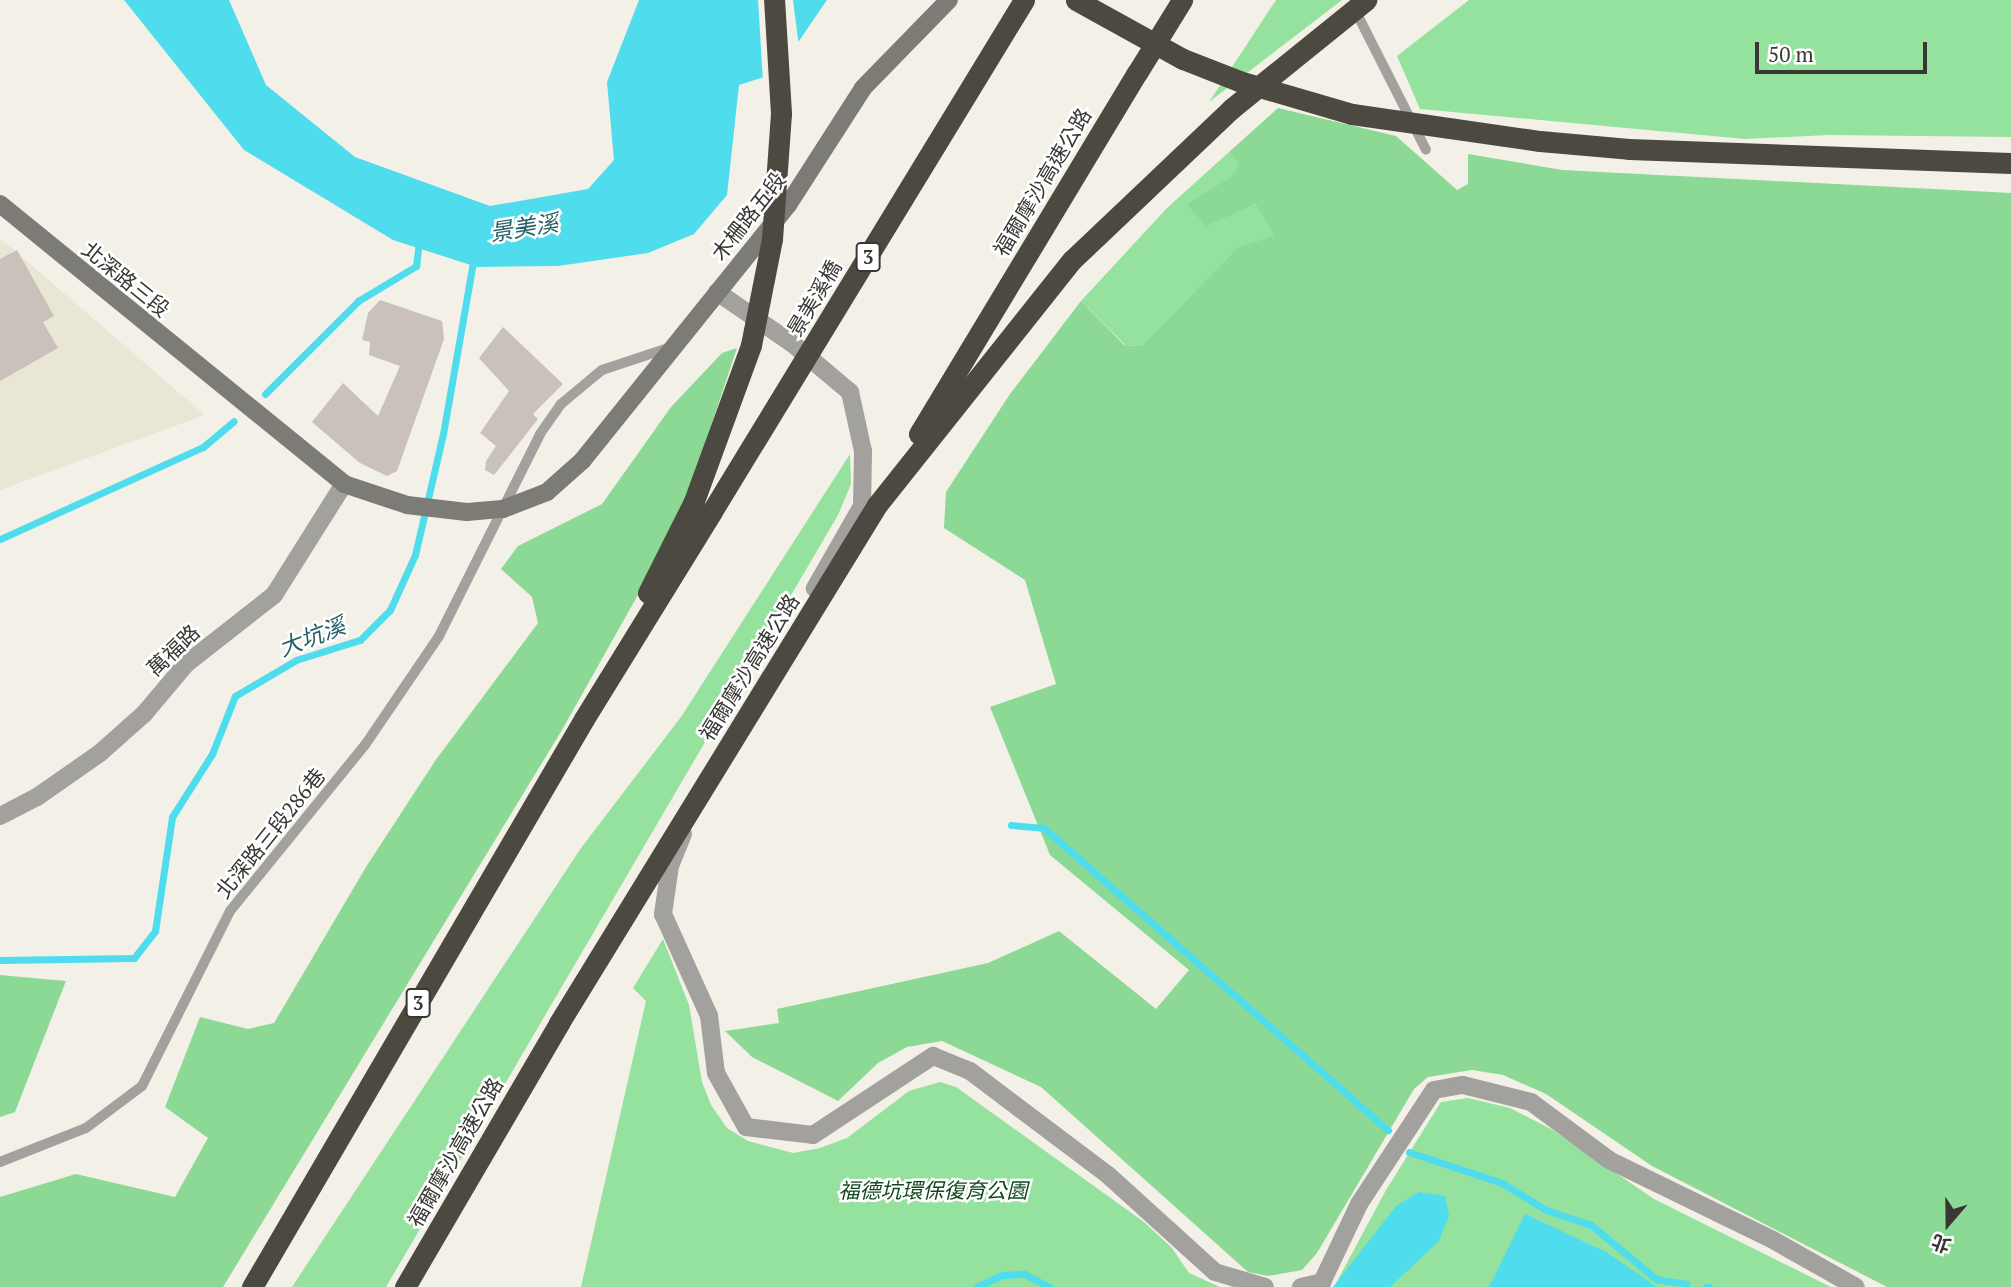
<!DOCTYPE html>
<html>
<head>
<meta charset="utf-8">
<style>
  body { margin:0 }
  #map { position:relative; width:2011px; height:1287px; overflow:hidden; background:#f3f1e7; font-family:"PT Serif","Noto Sans TC",serif }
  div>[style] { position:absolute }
  .built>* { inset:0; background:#eae6d6 }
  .green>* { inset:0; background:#95e19e }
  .forest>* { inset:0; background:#8cd995 }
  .water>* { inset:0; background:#4fdced }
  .pier>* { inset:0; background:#f3f1e7 }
  .stream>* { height:7px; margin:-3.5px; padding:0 3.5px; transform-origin:3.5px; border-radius:3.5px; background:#4fdced }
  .building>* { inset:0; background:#c9c1ba }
  .service>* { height:10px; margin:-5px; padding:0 5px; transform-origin:5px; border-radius:5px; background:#a2a19d }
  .minor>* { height:18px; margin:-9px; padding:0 9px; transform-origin:9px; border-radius:9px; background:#a2a19d }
  .secondary>* { height:18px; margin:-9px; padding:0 9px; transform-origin:9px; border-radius:9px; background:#7d7b75 }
  .motorway>* { height:21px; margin:-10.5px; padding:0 10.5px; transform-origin:10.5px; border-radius:10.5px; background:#4c4941 }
  .motorway-bridge>* { height:21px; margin:-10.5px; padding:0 10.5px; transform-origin:10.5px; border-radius:10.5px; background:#4c4941 }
  span { translate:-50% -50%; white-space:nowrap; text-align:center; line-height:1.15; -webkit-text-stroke:5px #fff; paint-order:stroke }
  .shield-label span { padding:2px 5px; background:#fff; border:2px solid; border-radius:5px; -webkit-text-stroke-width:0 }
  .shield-label { font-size:19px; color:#383734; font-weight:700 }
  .street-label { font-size:21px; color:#383734 }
  .park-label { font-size:21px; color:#12481e; font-style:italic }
  .water-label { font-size:23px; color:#255f66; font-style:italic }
  .north { position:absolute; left:1913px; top:1189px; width:70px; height:70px; -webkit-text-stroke:5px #fff; paint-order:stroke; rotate:200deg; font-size:19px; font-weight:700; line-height:28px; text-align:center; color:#383734 }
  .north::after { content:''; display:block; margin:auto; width:24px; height:32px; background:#383734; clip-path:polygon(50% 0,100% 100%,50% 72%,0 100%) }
  .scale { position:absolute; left:1755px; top:42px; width:172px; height:32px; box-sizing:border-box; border:4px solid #383734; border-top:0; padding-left:9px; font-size:21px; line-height:24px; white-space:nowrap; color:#383734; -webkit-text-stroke:5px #fff; paint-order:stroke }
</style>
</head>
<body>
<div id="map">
  <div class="built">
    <div style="clip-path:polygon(0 238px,205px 415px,0 490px)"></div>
  </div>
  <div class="green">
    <div style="clip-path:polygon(1276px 0,1342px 0,1209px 102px)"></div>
    <div style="clip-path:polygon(1469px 0,2011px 0,2011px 137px,1828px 135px,1745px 139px,1420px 109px,1397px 56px)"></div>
    <div style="clip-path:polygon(1229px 152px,1241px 165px,1230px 177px,1188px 204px,1237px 211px,1255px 204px,1274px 236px,1142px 346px,1125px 345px,1081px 301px,1167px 208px)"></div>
    <div style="clip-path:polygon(850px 454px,851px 484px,838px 515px,386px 1287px,292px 1287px,581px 848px,681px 717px)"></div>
    <div style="clip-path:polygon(663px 939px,689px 1005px,702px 1082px,711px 1105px,727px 1128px,748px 1141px,793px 1153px,820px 1148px,847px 1138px,909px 1091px,940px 1082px,956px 1087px,1144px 1222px,1172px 1248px,1189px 1273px,1220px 1287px,581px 1287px,646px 1001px,633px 988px)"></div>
    <div style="clip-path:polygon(1468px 1098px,1510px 1108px,1551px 1129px,1654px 1199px,1831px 1287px,1334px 1287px,1386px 1190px,1441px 1102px)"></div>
  </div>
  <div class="forest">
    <div style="clip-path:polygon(1278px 108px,1396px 136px,1457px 190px,1468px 184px,1468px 154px,1562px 170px,2011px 193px,2011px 1287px,1887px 1287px,1652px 1166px,1546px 1094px,1503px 1075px,1472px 1070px,1428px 1077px,1414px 1089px,1317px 1253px,1302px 1270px,1268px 1276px,1248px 1272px,1041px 1087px,942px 1041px,907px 1047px,878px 1063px,838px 1101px,752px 1057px,725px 1031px,779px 1023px,777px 1009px,988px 963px,1059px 931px,1156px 1009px,1189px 970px,1050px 855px,990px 707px,1056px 684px,1025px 580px,944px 528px,946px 492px,1010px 394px,1081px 301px,1124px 345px,1142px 346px,1239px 247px,1274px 236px,1255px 204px,1206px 226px,1187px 204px,1230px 177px,1240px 165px,1229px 152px)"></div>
    <div style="clip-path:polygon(737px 348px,693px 480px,639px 593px,562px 730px,223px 1287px,0 1287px,0 1197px,76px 1174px,175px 1197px,208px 1138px,165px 1107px,200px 1017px,248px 1029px,274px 1023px,366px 867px,435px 761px,538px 623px,532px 597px,501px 569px,518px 546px,602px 504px,671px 407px,722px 353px)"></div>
    <div style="clip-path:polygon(0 975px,66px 981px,15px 1112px,0 1117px)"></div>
  </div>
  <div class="water">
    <div style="clip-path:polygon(124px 0,229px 0,266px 85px,355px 157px,490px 206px,588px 189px,614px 160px,607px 82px,639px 0,827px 0,777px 73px,739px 85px,727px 195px,694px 234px,648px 253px,558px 266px,477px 267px,393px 240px,244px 150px)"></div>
    <div style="clip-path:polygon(1419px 1192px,1445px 1196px,1449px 1216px,1439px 1241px,1390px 1287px,1333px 1287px,1396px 1206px)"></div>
    <div style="clip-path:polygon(1525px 1214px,1606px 1252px,1657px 1287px,1489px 1287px)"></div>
  </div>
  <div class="pier">
    <div style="clip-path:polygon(758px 0,793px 0,799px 47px,780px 75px,763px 81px)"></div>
  </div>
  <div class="stream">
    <div style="left:265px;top:394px;width:132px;rotate:-45deg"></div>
    <div style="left:358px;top:301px;width:68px;rotate:-31.1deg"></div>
    <div style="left:416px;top:266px;width:24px;rotate:-83deg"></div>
    <div style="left:0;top:539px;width:223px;rotate:-24.4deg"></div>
    <div style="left:203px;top:447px;width:40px;rotate:-40deg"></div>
    <div style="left:1011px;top:825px;width:33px;rotate:5deg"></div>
    <div style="left:1044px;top:828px;width:458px;rotate:41.3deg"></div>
    <div style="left:0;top:960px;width:134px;rotate:-0.9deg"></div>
    <div style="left:134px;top:958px;width:34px;rotate:-52deg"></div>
    <div style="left:155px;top:931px;width:115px;rotate:-81.5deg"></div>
    <div style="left:172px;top:817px;width:75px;rotate:-57.6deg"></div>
    <div style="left:212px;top:754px;width:62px;rotate:-68.4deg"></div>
    <div style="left:235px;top:696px;width:71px;rotate:-30.5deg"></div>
    <div style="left:296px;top:660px;width:67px;rotate:-17.4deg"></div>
    <div style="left:360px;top:640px;width:42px;rotate:-45deg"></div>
    <div style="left:390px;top:610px;width:60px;rotate:-65.6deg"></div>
    <div style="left:415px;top:555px;width:124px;rotate:-77deg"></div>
    <div style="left:443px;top:434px;width:180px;rotate:-80.1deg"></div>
    <div style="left:1409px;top:1152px;width:98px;rotate:18.4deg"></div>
    <div style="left:1502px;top:1183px;width:52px;rotate:31.5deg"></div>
    <div style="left:1546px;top:1210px;width:47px;rotate:18.4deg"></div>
    <div style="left:1591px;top:1225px;width:85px;rotate:39.7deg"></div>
    <div style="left:1656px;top:1279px;width:31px;rotate:9deg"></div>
    <div style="left:977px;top:1287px;width:28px;rotate:-26deg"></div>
    <div style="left:1002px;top:1275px;width:22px;rotate:-3deg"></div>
    <div style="left:1024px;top:1274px;width:29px;rotate:27deg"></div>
    <div style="left:1706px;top:1287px;width:3px"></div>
  </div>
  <div class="building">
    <div style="clip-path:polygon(17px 250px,54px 316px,43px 322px,58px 348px,0 381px,0 259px)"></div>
    <div style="clip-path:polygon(380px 300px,442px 321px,444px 339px,397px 471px,387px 476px,360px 463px,312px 422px,343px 383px,378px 416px,400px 366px,369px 355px,370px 342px,362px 340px,368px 313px)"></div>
    <div style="clip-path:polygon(503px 327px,563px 384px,533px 414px,538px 419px,494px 475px,485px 470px,486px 461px,496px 446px,480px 433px,509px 391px,479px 358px)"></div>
  </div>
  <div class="service">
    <div style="left:1353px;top:6px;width:161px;rotate:63.1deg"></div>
    <div style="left:0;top:1162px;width:92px;rotate:-21.6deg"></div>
    <div style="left:86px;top:1128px;width:70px;rotate:-36.9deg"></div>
    <div style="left:142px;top:1086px;width:196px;rotate:-63.3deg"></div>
    <div style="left:230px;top:911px;width:214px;rotate:-50.9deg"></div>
    <div style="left:365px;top:745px;width:132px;rotate:-55.8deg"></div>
    <div style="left:439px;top:636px;width:226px;rotate:-63.4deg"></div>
    <div style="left:540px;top:434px;width:37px;rotate:-55deg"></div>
    <div style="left:561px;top:404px;width:53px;rotate:-39.7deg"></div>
    <div style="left:602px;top:370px;width:73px;rotate:-18.4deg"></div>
  </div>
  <div class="minor">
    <div style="left:717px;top:292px;width:92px;rotate:34.4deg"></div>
    <div style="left:793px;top:344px;width:75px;rotate:40.1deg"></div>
    <div style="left:850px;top:392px;width:60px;rotate:77.6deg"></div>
    <div style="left:863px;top:451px;width:55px;rotate:91deg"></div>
    <div style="left:862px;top:506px;width:95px;rotate:119.8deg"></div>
    <div style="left:0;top:816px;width:42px;rotate:-27.2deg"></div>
    <div style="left:37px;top:797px;width:77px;rotate:-34.9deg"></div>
    <div style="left:100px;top:753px;width:59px;rotate:-41.6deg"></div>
    <div style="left:144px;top:714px;width:65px;rotate:-50deg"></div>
    <div style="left:186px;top:664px;width:112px;rotate:-38.1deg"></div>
    <div style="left:274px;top:595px;width:131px;rotate:-57.8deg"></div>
    <div style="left:683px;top:834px;width:35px;rotate:112deg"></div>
    <div style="left:670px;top:866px;width:49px;rotate:98.3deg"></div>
    <div style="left:663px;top:914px;width:112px;rotate:65.7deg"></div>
    <div style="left:709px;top:1016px;width:57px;rotate:83deg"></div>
    <div style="left:716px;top:1073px;width:62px;rotate:60.9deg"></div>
    <div style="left:746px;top:1127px;width:67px;rotate:6.8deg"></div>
    <div style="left:813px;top:1135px;width:144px;rotate:-33.4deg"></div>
    <div style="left:933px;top:1056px;width:40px;rotate:22deg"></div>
    <div style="left:970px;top:1071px;width:173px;rotate:37deg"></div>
    <div style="left:1108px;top:1175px;width:144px;rotate:42.2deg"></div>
    <div style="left:1215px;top:1272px;width:52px;rotate:16.7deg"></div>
    <div style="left:1301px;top:1287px;width:22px;rotate:-13deg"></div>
    <div style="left:1322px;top:1282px;width:86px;rotate:-64.6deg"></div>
    <div style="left:1359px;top:1204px;width:136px;rotate:-56.7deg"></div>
    <div style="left:1434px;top:1090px;width:29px;rotate:-10deg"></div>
    <div style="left:1463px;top:1085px;width:70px;rotate:14deg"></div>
    <div style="left:1531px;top:1102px;width:97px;rotate:36.6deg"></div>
    <div style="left:1609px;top:1160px;width:182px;rotate:26deg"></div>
    <div style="left:1773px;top:1240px;width:95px;rotate:29.5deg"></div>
  </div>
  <div class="secondary">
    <div style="left:0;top:204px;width:444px;rotate:39.1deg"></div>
    <div style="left:344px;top:484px;width:66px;rotate:18.4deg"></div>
    <div style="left:407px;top:505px;width:60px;rotate:6.7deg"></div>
    <div style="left:467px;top:512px;width:36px;rotate:-5deg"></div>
    <div style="left:503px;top:509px;width:47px;rotate:-21.1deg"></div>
    <div style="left:547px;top:492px;width:47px;rotate:-41.5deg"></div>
    <div style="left:582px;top:461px;width:329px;rotate:-51.2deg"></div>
    <div style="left:788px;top:205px;width:139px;rotate:-57.3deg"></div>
    <div style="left:863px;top:88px;width:123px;rotate:-45.7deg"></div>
  </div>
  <div class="motorway">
    <div style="left:1076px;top:0;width:122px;rotate:28.9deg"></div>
    <div style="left:1183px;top:59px;width:60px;rotate:21.4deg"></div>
    <div style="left:1239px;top:81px;width:118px;rotate:16.3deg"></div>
    <div style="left:1540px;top:141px;width:89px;rotate:5.1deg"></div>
    <div style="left:1629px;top:149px;width:382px;rotate:2.1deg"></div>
    <div style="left:919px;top:434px;width:422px;rotate:-58.9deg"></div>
    <div style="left:877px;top:505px;width:313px;rotate:-51.5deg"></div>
    <div style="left:1072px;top:260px;width:219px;rotate:-43.5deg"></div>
    <div style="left:648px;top:593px;width:103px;rotate:-63.4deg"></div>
    <div style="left:252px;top:1287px;width:658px;rotate:-59.69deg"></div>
    <div style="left:584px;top:719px;width:242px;rotate:-58.3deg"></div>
    <div style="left:405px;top:1287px;width:306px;rotate:-59.7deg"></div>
  </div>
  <div class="motorway-bridge">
    <div style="left:1137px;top:73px;width:86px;rotate:-58.3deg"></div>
    <div style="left:1231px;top:109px;width:174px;rotate:-38.9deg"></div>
    <div style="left:1352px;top:114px;width:190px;rotate:8.2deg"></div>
    <div style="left:694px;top:501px;width:166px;rotate:-69.9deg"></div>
    <div style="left:751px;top:345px;width:108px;rotate:-78.8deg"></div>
    <div style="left:772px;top:239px;width:126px;rotate:-85.9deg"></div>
    <div style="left:781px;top:113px;width:113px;rotate:-93.5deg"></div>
    <div style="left:711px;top:513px;width:601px;rotate:-58.61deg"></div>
    <div style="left:559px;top:1023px;width:608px;rotate:-58.45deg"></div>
  </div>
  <div class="shield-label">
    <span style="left:868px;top:257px">3</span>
    <span style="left:418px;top:1003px">3</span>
  </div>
  <div class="street-label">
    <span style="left:1042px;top:182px;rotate:-59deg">福爾摩沙高速公路</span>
    <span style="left:748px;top:216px;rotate:-52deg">木柵路五段</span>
    <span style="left:126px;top:279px;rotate:39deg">北深路三段</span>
    <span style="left:814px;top:298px;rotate:-59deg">景美溪橋</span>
    <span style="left:173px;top:650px;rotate:-44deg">萬福路</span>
    <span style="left:749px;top:667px;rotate:-58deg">福爾摩沙高速公路</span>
    <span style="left:270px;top:833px;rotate:-51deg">北深路三段286巷</span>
    <span style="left:455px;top:1152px;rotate:-60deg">福爾摩沙高速公路</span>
  </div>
  <div class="park-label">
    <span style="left:933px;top:1190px">福德坑環保復育公園</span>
  </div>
  <div class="water-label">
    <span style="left:524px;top:228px;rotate:-9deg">景美溪</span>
    <span style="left:312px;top:637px;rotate:-21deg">大坑溪</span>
  </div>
  <div class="north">北</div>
  <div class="scale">50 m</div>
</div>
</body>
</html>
